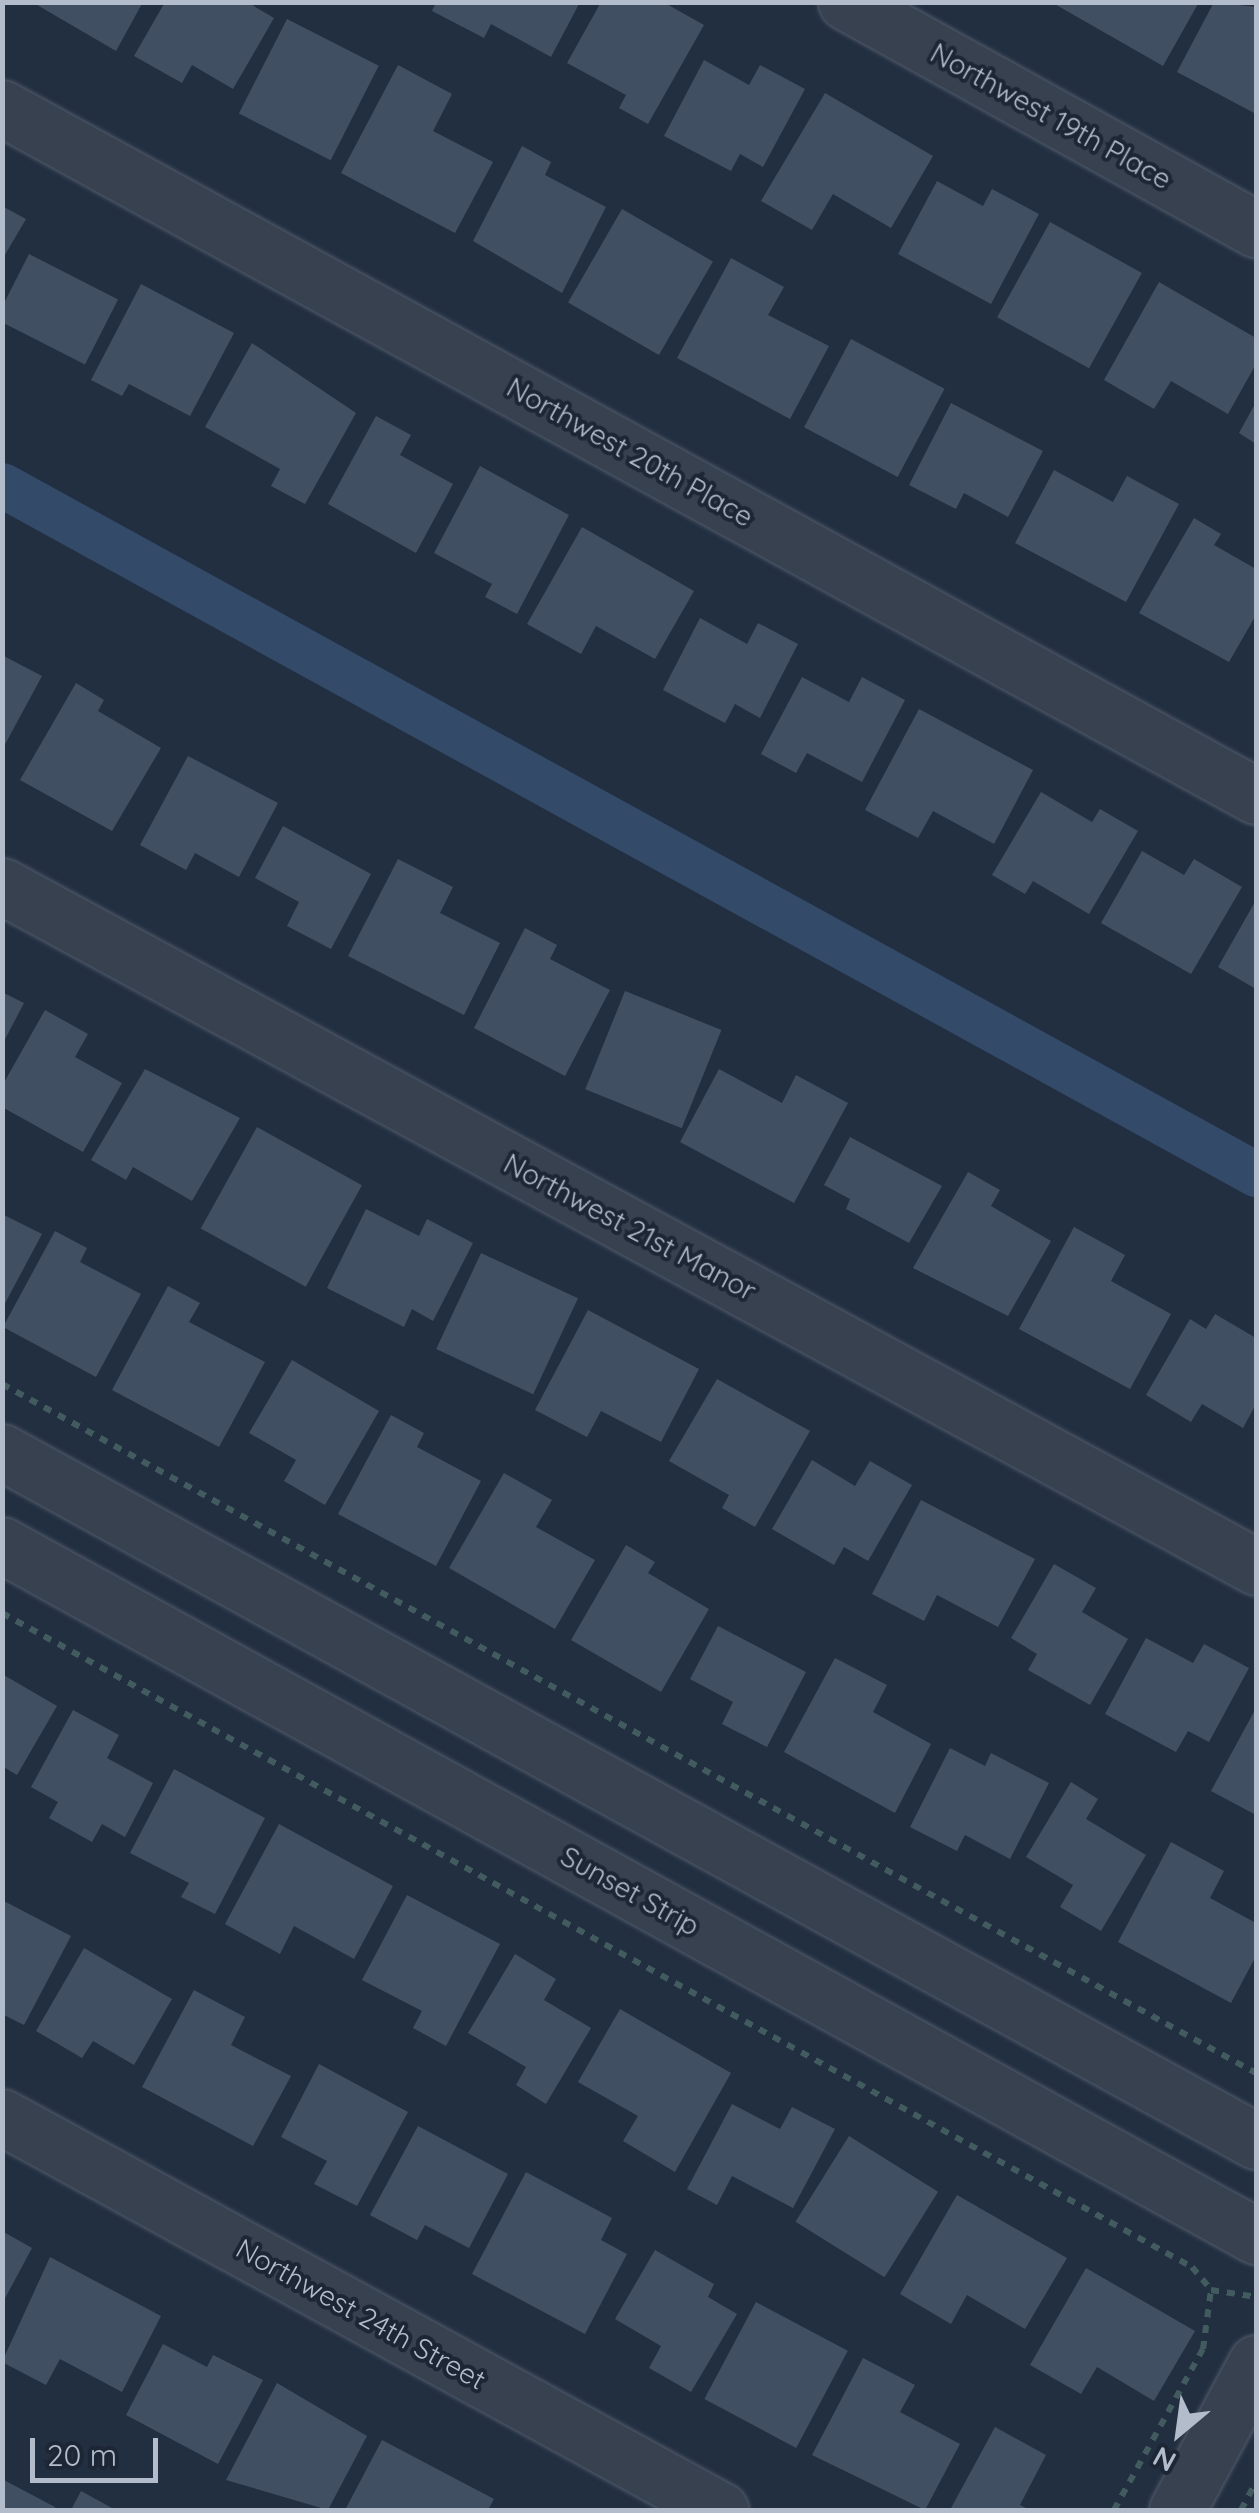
<!DOCTYPE html>
<html>
<head>
<meta charset="utf-8">
<style>
  body { margin:0 }
  #map { position:relative; width:1259px; height:2513px; overflow:hidden; background:#222f41; font-family:Quicksand,sans-serif }
  div>[style] { position:absolute }
  .canal>* { height:45px; margin:-22.5px; padding:0 22.5px; transform-origin:22.5px; border-radius:22.5px; background:#344a69 }
  .building>* { inset:0; background:#414f63; transform-origin:0 0 }
  .path>* { height:6px; margin-top:-3px; transform-origin:0; background:repeating-linear-gradient(90deg,#425b5e 0 8px,transparent 0 16px) }
  .roads { filter:drop-shadow(0 0 2px #525c6b) drop-shadow(0 0 2px #525c6b) }
  .minor>* { height:55px; margin:-27.5px; padding:0 27.5px; transform-origin:27.5px; border-radius:27.5px; background:#374150 }
  span { translate:-50% -50%; white-space:nowrap; text-align:center; line-height:1.15; -webkit-text-stroke:8px #1c2635; paint-order:stroke }
  .street-label { font-size:28px; color:#b3bccb }
  .frame { position:absolute; inset:0; border:5px solid #b3bccb; pointer-events:none }
  .north { position:absolute; left:1129px; top:2383px; width:100px; height:100px; -webkit-text-stroke:8px #1c2635; paint-order:stroke; rotate:209deg; font-size:28px; font-weight:700; line-height:40px; text-align:center; color:#b3bccb }
  .north::after { content:''; display:block; margin:auto; width:35px; height:45px; background:#b3bccb; clip-path:polygon(50% 0,100% 100%,50% 72%,0 100%) }
  .scale { position:absolute; left:30px; top:2438px; width:128px; height:45px; box-sizing:border-box; border:5px solid #b3bccb; border-top:0; padding-left:12px; font-size:30px; line-height:35px; white-space:nowrap; color:#b3bccb; -webkit-text-stroke:8px #1c2635; paint-order:stroke }
</style>
</head>
<body>
<div id="map">
  <div class="canal">
    <div style="left:2px;top:485px;width:1431px;rotate:28.79deg"></div>
  </div>
  <div class="building">
    <div style="clip-path:polygon(32px 2px,143px 2px,116px 51px)"></div>
    <div style="clip-path:polygon(165px 2px,247px 2px,274px 18px,233px 89px,192px 65px,182px 83px,134px 56px)"></div>
    <div style="clip-path:polygon(436px 2px,580px 2px,551px 57px,491px 24px,484px 38px,432px 11px)"></div>
    <div style="clip-path:polygon(601px 2px,663px 2px,704px 25px,648px 124px,619px 108px,626px 95px,567px 63px)"></div>
    <div style="clip-path:polygon(1051px 2px,1199px 2px,1163px 66px)"></div>
    <div style="clip-path:polygon(1214px 2px,1256px 7px,1256px 114px,1177px 72px)"></div>
    <div style="left:287px;top:19px;width:103px;height:106px;rotate:27deg"></div>
    <div style="clip-path:polygon(704px 60px,749px 85px,760px 65px,805px 89px,763px 167px,740px 154px,731px 171px,664px 136px)"></div>
    <div style="clip-path:polygon(398px 65px,452px 94px,433px 131px,493px 162px,455px 233px,341px 173px)"></div>
    <div style="clip-path:polygon(825px 93px,933px 156px,891px 228px,833px 194px,812px 230px,761px 201px)"></div>
    <div style="clip-path:polygon(522px 146px,551px 162px,545px 175px,606px 207px,562px 293px,473px 241px)"></div>
    <div style="clip-path:polygon(937px 181px,983px 206px,992px 189px,1039px 214px,991px 304px,898px 254px)"></div>
    <div style="clip-path:polygon(2px 206px,26px 219px,2px 260px)"></div>
    <div style="left:622px;top:209px;width:105px;height:108px;rotate:30deg"></div>
    <div style="left:1050px;top:222px;width:105px;height:109px;rotate:29deg"></div>
    <div style="left:29px;top:254px;width:100px;height:73px;rotate:27deg"></div>
    <div style="clip-path:polygon(731px 258px,784px 287px,768px 315px,829px 346px,790px 419px,677px 358px)"></div>
    <div style="clip-path:polygon(1159px 282px,1256px 338px,1256px 364px,1228px 414px,1171px 381px,1154px 409px,1104px 380px)"></div>
    <div style="clip-path:polygon(141px 284px,234px 333px,190px 416px,129px 384px,122px 396px,91px 380px)"></div>
    <div style="left:851px;top:339px;width:106px;height:100px;rotate:28deg"></div>
    <div style="clip-path:polygon(252px 343px,356px 413px,305px 504px,271px 486px,280px 469px,205px 427px)"></div>
    <div style="clip-path:polygon(1256px 402px,1256px 444px,1239px 433px)"></div>
    <div style="clip-path:polygon(951px 403px,1043px 451px,1008px 517px,964px 493px,956px 509px,909px 485px)"></div>
    <div style="clip-path:polygon(376px 416px,411px 435px,400px 455px,453px 484px,416px 553px,328px 504px)"></div>
    <div style="clip-path:polygon(480px 466px,569px 515px,517px 614px,485px 597px,492px 584px,434px 553px)"></div>
    <div style="clip-path:polygon(1054px 470px,1113px 502px,1127px 476px,1179px 504px,1126px 602px,1015px 543px)"></div>
    <div style="clip-path:polygon(1194px 518px,1221px 534px,1214px 545px,1256px 569px,1256px 615px,1229px 662px,1139px 613px)"></div>
    <div style="clip-path:polygon(582px 527px,694px 591px,655px 659px,596px 626px,581px 654px,527px 624px)"></div>
    <div style="clip-path:polygon(700px 618px,747px 644px,758px 623px,798px 644px,760px 718px,735px 704px,725px 723px,663px 690px)"></div>
    <div style="clip-path:polygon(2px 655px,42px 676px,2px 750px)"></div>
    <div style="clip-path:polygon(802px 677px,849px 702px,862px 677px,905px 700px,862px 782px,807px 753px,796px 773px,761px 754px)"></div>
    <div style="clip-path:polygon(76px 683px,104px 700px,98px 711px,161px 748px,112px 831px,20px 780px)"></div>
    <div style="clip-path:polygon(919px 709px,1033px 770px,994px 844px,933px 811px,918px 838px,865px 810px)"></div>
    <div style="clip-path:polygon(188px 756px,278px 803px,239px 877px,195px 853px,186px 870px,140px 845px)"></div>
    <div style="clip-path:polygon(1041px 792px,1092px 822px,1100px 809px,1138px 831px,1089px 914px,1033px 881px,1025px 894px,992px 875px)"></div>
    <div style="clip-path:polygon(283px 826px,371px 874px,331px 949px,287px 926px,299px 902px,255px 878px)"></div>
    <div style="clip-path:polygon(1142px 851px,1184px 875px,1194px 859px,1242px 887px,1191px 974px,1101px 923px)"></div>
    <div style="clip-path:polygon(398px 859px,453px 887px,440px 913px,500px 943px,464px 1015px,348px 956px)"></div>
    <div style="clip-path:polygon(1256px 900px,1256px 989px,1218px 967px)"></div>
    <div style="clip-path:polygon(525px 928px,557px 945px,550px 959px,610px 990px,565px 1076px,474px 1028px)"></div>
    <div style="left:625px;top:991px;width:104px;height:106px;rotate:22deg"></div>
    <div style="clip-path:polygon(2px 992px,24px 1003px,2px 1045px)"></div>
    <div style="clip-path:polygon(45px 1010px,88px 1034px,75px 1057px,122px 1083px,83px 1152px,2px 1107px,2px 1086px)"></div>
    <div style="clip-path:polygon(145px 1069px,240px 1118px,192px 1201px,133px 1167px,126px 1180px,91px 1160px)"></div>
    <div style="clip-path:polygon(719px 1069px,782px 1103px,796px 1075px,848px 1103px,794px 1203px,680px 1142px)"></div>
    <div style="left:257px;top:1127px;width:120px;height:116px;rotate:29deg"></div>
    <div style="clip-path:polygon(850px 1137px,942px 1186px,909px 1243px,846px 1209px,850px 1199px,824px 1185px)"></div>
    <div style="clip-path:polygon(968px 1172px,1000px 1190px,991px 1206px,1051px 1241px,1008px 1316px,913px 1268px)"></div>
    <div style="clip-path:polygon(366px 1209px,419px 1236px,427px 1219px,473px 1243px,433px 1321px,412px 1309px,404px 1327px,327px 1288px)"></div>
    <div style="clip-path:polygon(2px 1214px,42px 1234px,2px 1309px)"></div>
    <div style="clip-path:polygon(1074px 1227px,1125px 1255px,1111px 1281px,1171px 1314px,1130px 1389px,1019px 1329px)"></div>
    <div style="clip-path:polygon(55px 1231px,87px 1248px,80px 1262px,141px 1294px,96px 1377px,3px 1327px)"></div>
    <div style="left:481px;top:1253px;width:107px;height:106px;rotate:25deg"></div>
    <div style="clip-path:polygon(168px 1286px,200px 1303px,189px 1322px,265px 1362px,219px 1447px,112px 1390px)"></div>
    <div style="clip-path:polygon(588px 1310px,699px 1369px,661px 1442px,601px 1411px,587px 1437px,535px 1410px)"></div>
    <div style="clip-path:polygon(1215px 1314px,1256px 1338px,1256px 1404px,1243px 1428px,1202px 1404px,1191px 1422px,1146px 1395px,1190px 1319px,1206px 1329px)"></div>
    <div style="clip-path:polygon(292px 1360px,379px 1411px,325px 1505px,284px 1481px,296px 1460px,249px 1433px)"></div>
    <div style="clip-path:polygon(717px 1379px,810px 1431px,755px 1527px,722px 1508px,729px 1495px,669px 1461px)"></div>
    <div style="clip-path:polygon(391px 1415px,424px 1433px,417px 1447px,481px 1481px,436px 1566px,338px 1514px)"></div>
    <div style="clip-path:polygon(812px 1460px,855px 1486px,870px 1461px,912px 1485px,868px 1561px,844px 1547px,834px 1565px,772px 1529px)"></div>
    <div style="clip-path:polygon(504px 1473px,552px 1500px,536px 1527px,595px 1560px,555px 1629px,449px 1568px)"></div>
    <div style="clip-path:polygon(921px 1500px,1035px 1559px,998px 1627px,937px 1595px,924px 1621px,872px 1594px)"></div>
    <div style="clip-path:polygon(626px 1545px,655px 1562px,648px 1573px,709px 1609px,661px 1692px,571px 1640px)"></div>
    <div style="clip-path:polygon(1054px 1564px,1096px 1588px,1082px 1612px,1128px 1639px,1090px 1705px,1028px 1670px,1037px 1654px,1011px 1638px)"></div>
    <div style="clip-path:polygon(718px 1626px,806px 1672px,767px 1747px,722px 1724px,733px 1702px,690px 1679px)"></div>
    <div style="clip-path:polygon(1146px 1638px,1193px 1663px,1204px 1644px,1249px 1668px,1209px 1742px,1188px 1731px,1176px 1752px,1105px 1714px)"></div>
    <div style="clip-path:polygon(835px 1658px,887px 1685px,873px 1712px,931px 1744px,895px 1813px,784px 1752px)"></div>
    <div style="clip-path:polygon(2px 1674px,57px 1706px,17px 1775px,2px 1766px)"></div>
    <div style="clip-path:polygon(1256px 1708px,1256px 1815px,1211px 1791px)"></div>
    <div style="clip-path:polygon(73px 1710px,119px 1735px,107px 1758px,153px 1783px,125px 1837px,102px 1824px,92px 1842px,49px 1818px,58px 1802px,31px 1787px)"></div>
    <div style="clip-path:polygon(950px 1748px,985px 1766px,991px 1753px,1049px 1783px,1010px 1859px,965px 1835px,957px 1851px,910px 1827px)"></div>
    <div style="clip-path:polygon(174px 1769px,265px 1818px,215px 1914px,181px 1897px,189px 1883px,130px 1853px)"></div>
    <div style="clip-path:polygon(1071px 1782px,1098px 1799px,1086px 1819px,1146px 1855px,1101px 1931px,1060px 1907px,1073px 1885px,1026px 1857px)"></div>
    <div style="clip-path:polygon(279px 1824px,393px 1886px,354px 1959px,294px 1926px,280px 1954px,225px 1924px)"></div>
    <div style="clip-path:polygon(1171px 1842px,1224px 1871px,1210px 1898px,1256px 1923px,1256px 1956px,1231px 2003px,1118px 1942px)"></div>
    <div style="clip-path:polygon(407px 1895px,500px 1944px,446px 2046px,413px 2028px,422px 2011px,362px 1980px)"></div>
    <div style="clip-path:polygon(2px 1900px,71px 1936px,24px 2025px,2px 2014px)"></div>
    <div style="clip-path:polygon(84px 1948px,172px 1999px,134px 2065px,93px 2041px,82px 2058px,36px 2031px)"></div>
    <div style="clip-path:polygon(515px 1954px,556px 1979px,544px 2000px,591px 2028px,546px 2104px,516px 2085px,526px 2067px,468px 2033px)"></div>
    <div style="clip-path:polygon(194px 1990px,245px 2017px,231px 2045px,291px 2076px,253px 2146px,142px 2087px)"></div>
    <div style="clip-path:polygon(620px 2009px,731px 2073px,675px 2172px,623px 2141px,638px 2116px,578px 2082px)"></div>
    <div style="clip-path:polygon(319px 2064px,408px 2112px,357px 2206px,314px 2184px,327px 2161px,281px 2137px)"></div>
    <div style="clip-path:polygon(732px 2104px,780px 2129px,792px 2107px,835px 2129px,793px 2208px,732px 2176px,717px 2205px,687px 2189px)"></div>
    <div style="clip-path:polygon(418px 2126px,508px 2174px,469px 2248px,425px 2225px,417px 2240px,370px 2215px)"></div>
    <div style="left:849px;top:2136px;width:105px;height:101px;rotate:32deg"></div>
    <div style="clip-path:polygon(526px 2172px,612px 2218px,601px 2240px,627px 2254px,585px 2334px,472px 2274px)"></div>
    <div style="clip-path:polygon(957px 2195px,1067px 2258px,1025px 2329px,967px 2295px,951px 2324px,900px 2294px)"></div>
    <div style="clip-path:polygon(2px 2231px,32px 2248px,2px 2304px)"></div>
    <div style="clip-path:polygon(655px 2250px,714px 2284px,708px 2297px,737px 2314px,691px 2392px,649px 2368px,661px 2346px,615px 2319px)"></div>
    <div style="clip-path:polygon(50px 2257px,161px 2316px,122px 2392px,60px 2359px,46px 2385px,2px 2362px)"></div>
    <div style="clip-path:polygon(1086px 2268px,1195px 2331px,1154px 2401px,1097px 2367px,1081px 2394px,1030px 2365px)"></div>
    <div style="left:756px;top:2302px;width:104px;height:110px;rotate:28deg"></div>
    <div style="clip-path:polygon(163px 2344px,207px 2367px,213px 2355px,263px 2380px,218px 2464px,126px 2415px)"></div>
    <div style="clip-path:polygon(863px 2358px,915px 2385px,900px 2412px,960px 2444px,925px 2510px,812px 2455px)"></div>
    <div style="clip-path:polygon(277px 2383px,367px 2436px,328px 2510px,226px 2480px)"></div>
    <div style="clip-path:polygon(995px 2427px,1046px 2455px,1020px 2505px,1030px 2510px,950px 2510px)"></div>
    <div style="clip-path:polygon(382px 2440px,494px 2499px,488px 2510px,345px 2510px)"></div>
    <div style="clip-path:polygon(2px 2479px,55px 2507px,54px 2510px,2px 2510px)"></div>
    <div style="clip-path:polygon(81px 2491px,112px 2508px,110px 2510px,71px 2510px)"></div>
  </div>
  <div class="path">
    <div style="left:2px;top:1384px;width:1431px;rotate:28.79deg"></div>
    <div style="left:2px;top:1613px;width:1358px;rotate:28.79deg"></div>
    <div style="left:1192px;top:2267px;width:30px;rotate:50deg"></div>
    <div style="left:1114px;top:2510px;width:184px;rotate:-61.1deg"></div>
    <div style="left:1203px;top:2349px;width:60px;rotate:-82.3deg"></div>
    <div style="left:1211px;top:2290px;width:46px;rotate:8.8deg"></div>
    <div style="left:1241px;top:2510px;width:32px;rotate:-62deg"></div>
  </div>
  <div class="roads">
    <div class="minor">
      <div style="left:846px;top:2px;width:469px;rotate:29deg"></div>
      <div style="left:2px;top:108px;width:1430px;rotate:28.75deg"></div>
      <div style="left:2px;top:886px;width:1427px;rotate:28.5deg"></div>
      <div style="left:2px;top:1452px;width:1431px;rotate:28.79deg"></div>
      <div style="left:2px;top:1545px;width:1432px;rotate:28.86deg"></div>
      <div style="left:2px;top:2117px;width:819px;rotate:28.69deg"></div>
      <div style="left:1177px;top:2510px;width:167px;rotate:-61.7deg"></div>
    </div>
  </div>
  <div class="street-label">
    <span style="left:1051px;top:116px;rotate:29deg">Northwest 19th Place</span>
    <span style="left:630px;top:452px;rotate:29deg">Northwest 20th Place</span>
    <span style="left:630px;top:1227px;rotate:28deg">Northwest 21st Manor</span>
    <span style="left:630px;top:1891px;rotate:29deg">Sunset Strip</span>
    <span style="left:361px;top:2314px;rotate:29deg">Northwest 24th Street</span>
  </div>
  <div class="frame"></div>
  <div class="north">N</div>
  <div class="scale">20 m</div>
</div>
</body>
</html>
